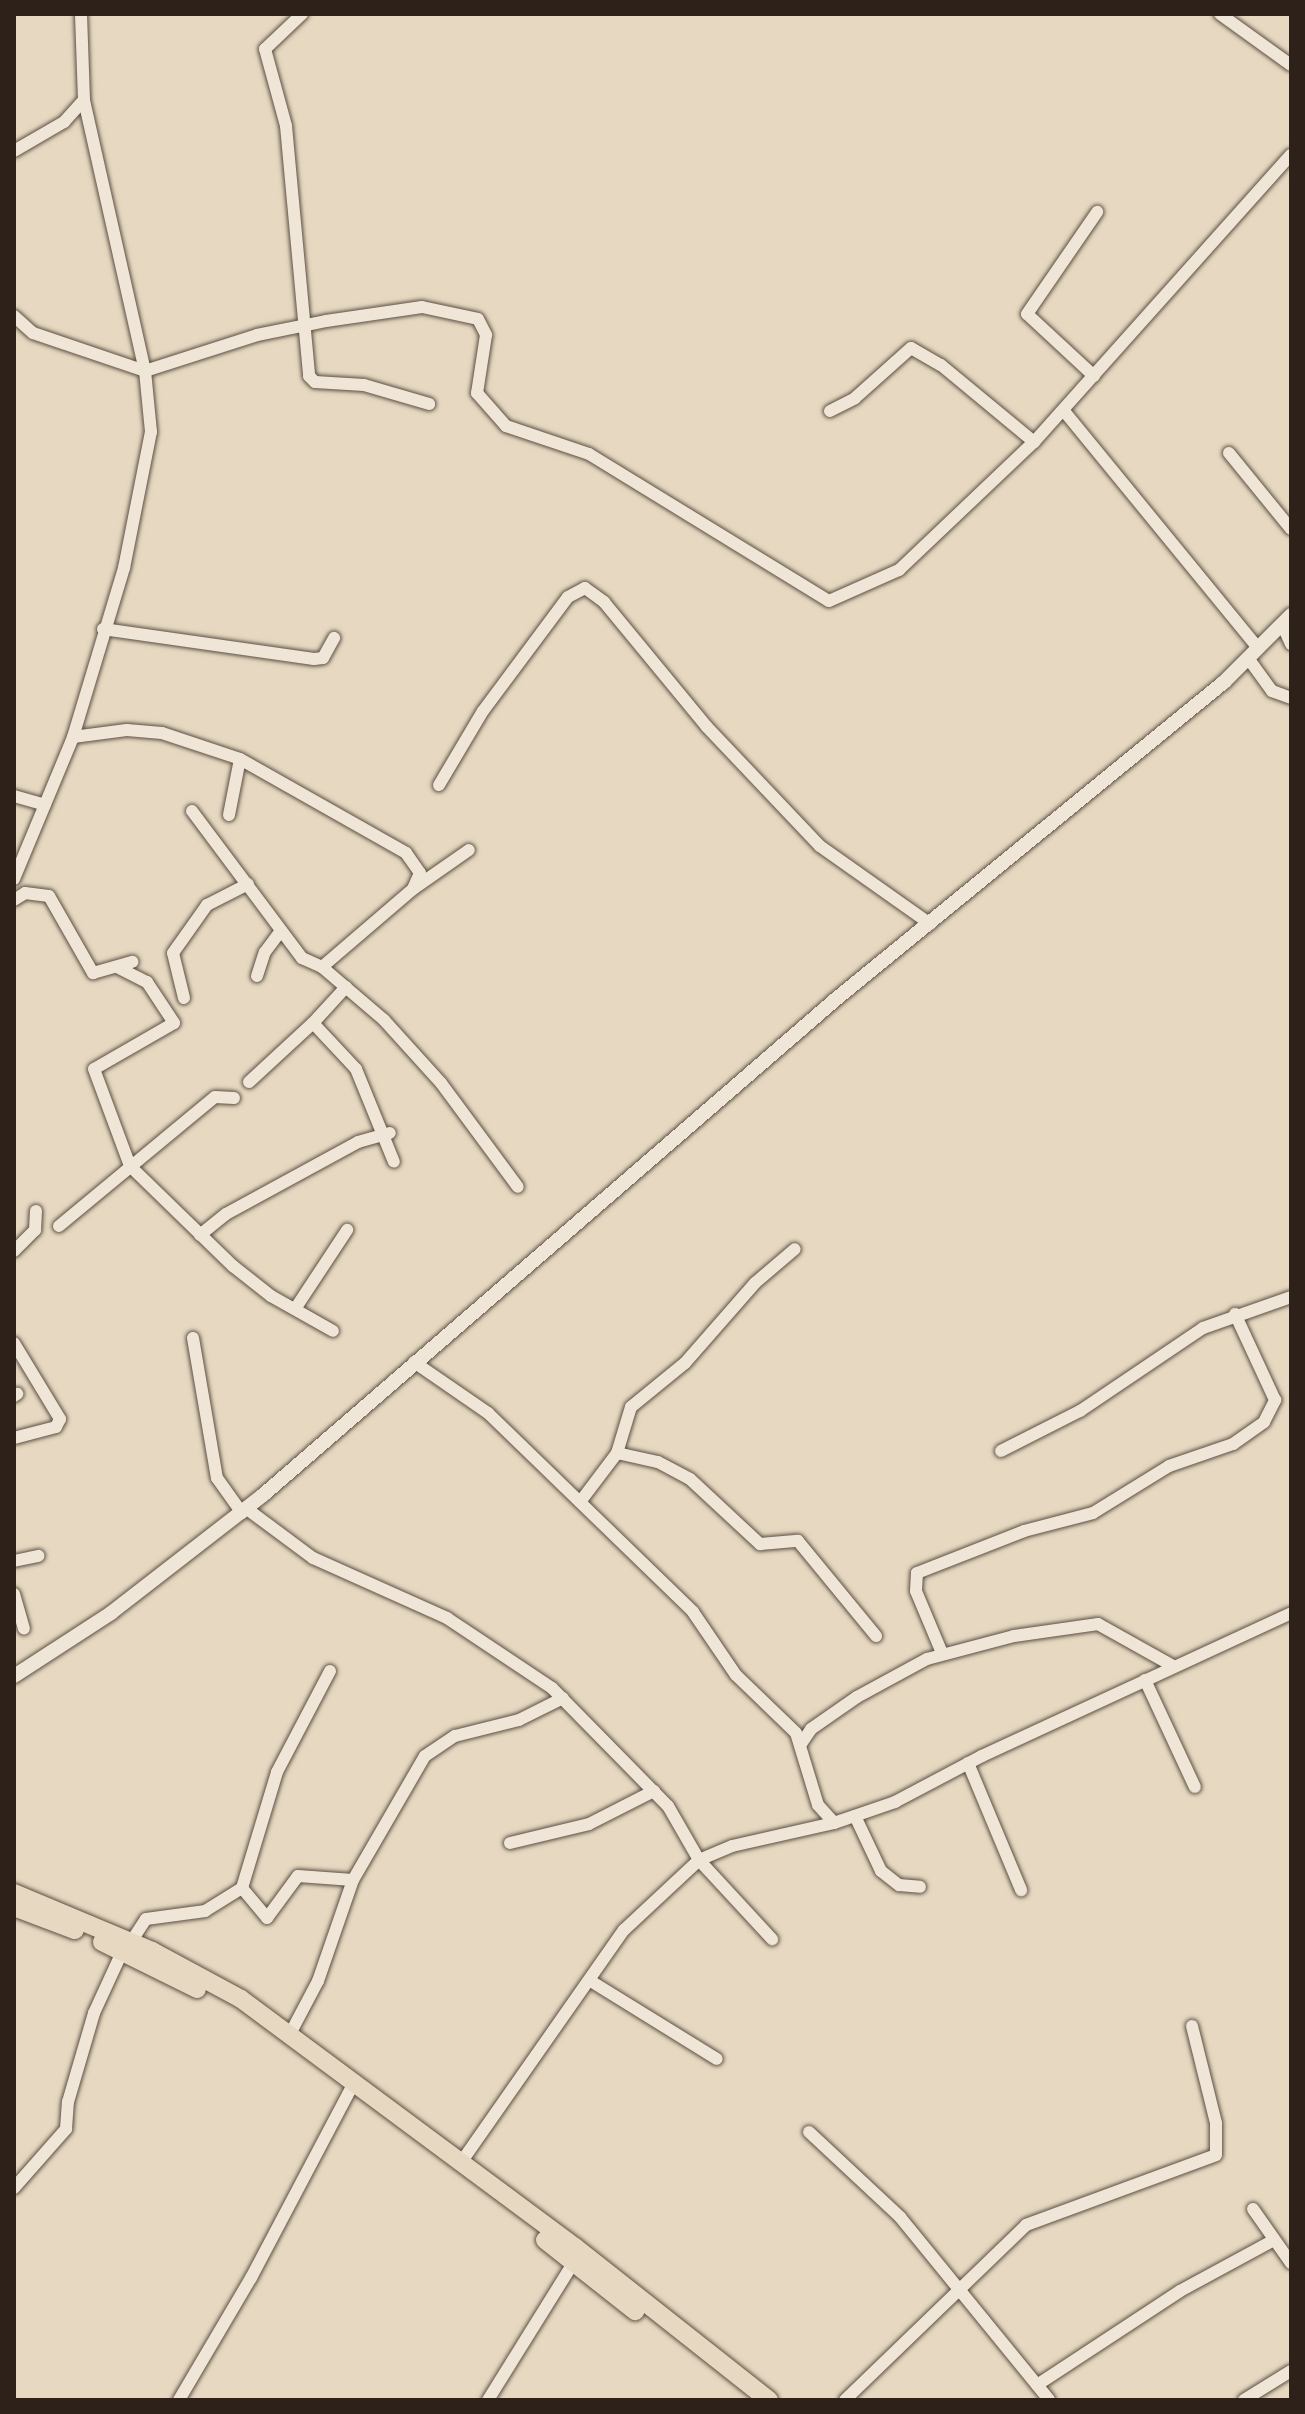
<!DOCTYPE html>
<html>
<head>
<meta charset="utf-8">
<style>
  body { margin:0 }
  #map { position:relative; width:1305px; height:2414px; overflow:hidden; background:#e7d9c1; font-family:"Gentium Book Plus",serif }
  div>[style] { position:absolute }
  .roads { filter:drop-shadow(0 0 2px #5c4f43) drop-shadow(0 0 2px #5c4f43) }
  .minor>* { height:12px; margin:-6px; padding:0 6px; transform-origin:6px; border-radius:6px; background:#efe6d7 }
  .tertiary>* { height:14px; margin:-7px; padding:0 7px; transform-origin:7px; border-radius:7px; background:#efe6d7 }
  .primary>* { height:18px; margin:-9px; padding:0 9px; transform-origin:9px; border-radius:9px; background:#e7d9c1 }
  span { translate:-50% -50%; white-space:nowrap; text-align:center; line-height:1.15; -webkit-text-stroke:6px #efe6d7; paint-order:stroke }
  .frame { position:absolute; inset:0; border:16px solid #2e2119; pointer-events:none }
</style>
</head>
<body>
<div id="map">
  <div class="roads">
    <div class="minor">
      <div style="left:302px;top:14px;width:51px;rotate:136.6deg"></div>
      <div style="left:265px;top:49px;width:80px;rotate:74.7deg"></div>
      <div style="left:286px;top:126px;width:251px;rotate:84.7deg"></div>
      <div style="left:309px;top:376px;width:8px;rotate:45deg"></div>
      <div style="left:315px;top:382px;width:49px;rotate:3.5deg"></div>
      <div style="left:364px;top:385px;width:68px;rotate:16.3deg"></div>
      <div style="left:1220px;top:14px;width:87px;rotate:35.7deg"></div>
      <div style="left:14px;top:151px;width:58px;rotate:-30.1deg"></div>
      <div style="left:64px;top:122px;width:30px;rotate:-48deg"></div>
      <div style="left:14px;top:316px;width:25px;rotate:42deg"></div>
      <div style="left:33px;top:333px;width:118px;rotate:18.7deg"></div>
      <div style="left:145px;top:371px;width:118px;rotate:-17.8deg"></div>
      <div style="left:257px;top:335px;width:70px;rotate:-11.5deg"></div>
      <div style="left:326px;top:321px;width:97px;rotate:-8.3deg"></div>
      <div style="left:422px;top:307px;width:57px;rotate:12.1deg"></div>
      <div style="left:478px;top:319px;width:18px;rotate:63deg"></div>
      <div style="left:486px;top:335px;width:59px;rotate:98.8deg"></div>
      <div style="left:477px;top:393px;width:44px;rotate:48.7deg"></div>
      <div style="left:506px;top:426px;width:88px;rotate:18.6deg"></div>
      <div style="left:589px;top:454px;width:281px;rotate:31.5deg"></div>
      <div style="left:829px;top:601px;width:77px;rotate:-23.9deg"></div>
      <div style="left:899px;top:570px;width:186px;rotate:-43.5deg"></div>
      <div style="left:1034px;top:442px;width:385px;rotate:-48.2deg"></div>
      <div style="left:1094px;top:376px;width:91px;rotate:-137.2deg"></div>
      <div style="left:1027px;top:314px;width:124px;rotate:-55.5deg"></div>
      <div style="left:830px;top:411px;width:28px;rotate:-27deg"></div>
      <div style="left:855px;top:398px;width:75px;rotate:-41.8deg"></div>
      <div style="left:911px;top:348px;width:34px;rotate:30deg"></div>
      <div style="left:941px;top:365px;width:121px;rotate:39.6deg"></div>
      <div style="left:1064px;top:411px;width:306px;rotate:50.7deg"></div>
      <div style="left:1229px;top:453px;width:98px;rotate:50.8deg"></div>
      <div style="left:1282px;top:624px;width:22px;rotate:66deg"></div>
      <div style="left:103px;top:629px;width:213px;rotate:8.1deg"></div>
      <div style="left:314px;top:659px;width:9px;rotate:-6deg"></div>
      <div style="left:323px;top:658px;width:23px;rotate:-61deg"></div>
      <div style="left:1248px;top:658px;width:41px;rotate:54deg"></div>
      <div style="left:1272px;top:691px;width:20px;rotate:20deg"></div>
      <div style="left:73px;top:737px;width:54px;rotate:-7.4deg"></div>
      <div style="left:127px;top:730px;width:35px;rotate:5deg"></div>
      <div style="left:162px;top:733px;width:82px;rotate:18.4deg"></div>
      <div style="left:240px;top:759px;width:191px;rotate:29.5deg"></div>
      <div style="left:406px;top:853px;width:24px;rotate:55deg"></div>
      <div style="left:420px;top:873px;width:17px;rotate:114deg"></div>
      <div style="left:439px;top:785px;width:86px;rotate:-59.3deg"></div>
      <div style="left:483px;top:711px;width:142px;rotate:-53.3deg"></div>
      <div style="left:568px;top:597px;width:19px;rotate:-28deg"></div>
      <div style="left:585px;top:588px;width:24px;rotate:36deg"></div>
      <div style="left:604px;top:602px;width:162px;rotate:50.5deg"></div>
      <div style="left:707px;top:727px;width:164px;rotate:46.5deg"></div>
      <div style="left:820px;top:846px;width:135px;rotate:35.3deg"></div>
      <div style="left:14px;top:796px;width:32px;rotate:16deg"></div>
      <div style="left:192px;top:811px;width:184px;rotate:53.2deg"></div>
      <div style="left:302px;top:958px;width:22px;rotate:24deg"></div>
      <div style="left:322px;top:967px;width:82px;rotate:40.5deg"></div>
      <div style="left:384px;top:1020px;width:85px;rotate:47.9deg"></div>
      <div style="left:441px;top:1083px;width:129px;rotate:53.5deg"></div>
      <div style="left:229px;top:815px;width:57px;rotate:-78.9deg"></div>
      <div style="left:14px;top:879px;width:154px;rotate:-67.4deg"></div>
      <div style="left:73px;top:737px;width:177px;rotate:-73.2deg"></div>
      <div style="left:124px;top:568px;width:139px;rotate:-78.8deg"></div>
      <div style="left:151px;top:432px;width:61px;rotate:-95.6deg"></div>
      <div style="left:145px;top:371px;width:278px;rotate:-102.7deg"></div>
      <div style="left:84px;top:100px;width:86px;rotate:-92deg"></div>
      <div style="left:14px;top:900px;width:13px;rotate:-32deg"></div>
      <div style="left:25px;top:893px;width:24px;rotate:7deg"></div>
      <div style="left:49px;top:896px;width:89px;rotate:60.3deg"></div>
      <div style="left:93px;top:973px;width:41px;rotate:-15.8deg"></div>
      <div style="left:117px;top:967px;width:34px;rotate:27deg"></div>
      <div style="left:147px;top:982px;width:49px;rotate:56.6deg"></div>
      <div style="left:174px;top:1023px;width:92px;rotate:150.1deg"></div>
      <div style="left:94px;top:1069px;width:103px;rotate:69.6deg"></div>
      <div style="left:130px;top:1166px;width:144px;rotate:44.2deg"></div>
      <div style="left:233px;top:1266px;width:48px;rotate:38.3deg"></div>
      <div style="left:271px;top:1296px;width:71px;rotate:29.4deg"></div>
      <div style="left:322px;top:967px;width:120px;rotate:-40.6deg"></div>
      <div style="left:413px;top:889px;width:68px;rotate:-34.9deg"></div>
      <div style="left:257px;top:976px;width:25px;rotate:-72deg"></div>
      <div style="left:265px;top:952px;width:26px;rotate:-53deg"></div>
      <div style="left:346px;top:987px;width:49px;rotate:132.5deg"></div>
      <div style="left:313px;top:1023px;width:63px;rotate:46.9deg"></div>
      <div style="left:356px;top:1069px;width:100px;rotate:67.8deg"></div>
      <div style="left:184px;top:998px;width:46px;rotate:-103.7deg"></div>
      <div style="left:173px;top:953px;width:59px;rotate:-54.7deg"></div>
      <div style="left:207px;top:905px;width:46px;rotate:-27.1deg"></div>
      <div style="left:249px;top:1082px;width:87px;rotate:-42.7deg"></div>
      <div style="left:59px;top:1226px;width:202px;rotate:-39.6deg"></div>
      <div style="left:215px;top:1097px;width:19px;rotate:3deg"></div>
      <div style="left:200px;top:1235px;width:33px;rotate:-39deg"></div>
      <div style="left:226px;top:1214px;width:150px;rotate:-28.6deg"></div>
      <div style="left:358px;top:1142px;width:33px;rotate:-16deg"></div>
      <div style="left:14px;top:1251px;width:30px;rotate:-45deg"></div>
      <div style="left:35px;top:1230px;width:19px;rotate:-87deg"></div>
      <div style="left:295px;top:1309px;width:95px;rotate:-56.6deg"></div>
      <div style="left:193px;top:1338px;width:142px;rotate:80.3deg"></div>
      <div style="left:217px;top:1478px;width:43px;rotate:54.5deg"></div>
      <div style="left:14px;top:1343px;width:89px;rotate:58.8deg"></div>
      <div style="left:60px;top:1419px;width:9px;rotate:117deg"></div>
      <div style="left:56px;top:1427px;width:43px;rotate:165.3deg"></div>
      <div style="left:414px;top:1362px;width:90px;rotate:34.6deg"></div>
      <div style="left:488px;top:1413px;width:286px;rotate:44.1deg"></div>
      <div style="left:693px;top:1612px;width:76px;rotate:55.7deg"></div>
      <div style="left:736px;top:1675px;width:83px;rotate:44deg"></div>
      <div style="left:796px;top:1733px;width:75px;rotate:73deg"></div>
      <div style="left:818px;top:1805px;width:24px;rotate:48deg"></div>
      <div style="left:14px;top:1396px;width:4px;rotate:-34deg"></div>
      <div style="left:1001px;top:1451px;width:89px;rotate:-26.9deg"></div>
      <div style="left:1080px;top:1411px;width:148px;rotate:-34deg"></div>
      <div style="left:1203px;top:1328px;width:93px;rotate:-19.4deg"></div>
      <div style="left:617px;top:1453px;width:48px;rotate:-73.1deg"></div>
      <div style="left:631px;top:1407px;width:70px;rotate:-39.2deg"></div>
      <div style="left:685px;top:1363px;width:106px;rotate:-48.8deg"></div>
      <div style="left:755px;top:1283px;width:52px;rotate:-40.4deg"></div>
      <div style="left:580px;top:1502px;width:61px;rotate:-52.9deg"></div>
      <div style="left:617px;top:1453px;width:42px;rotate:12.4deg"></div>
      <div style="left:658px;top:1462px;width:36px;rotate:28deg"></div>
      <div style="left:690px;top:1479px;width:96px;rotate:42.9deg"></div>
      <div style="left:760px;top:1544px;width:38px;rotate:-5deg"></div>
      <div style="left:798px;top:1541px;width:123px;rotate:50.6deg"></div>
      <div style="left:247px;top:1509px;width:82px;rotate:36.6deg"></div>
      <div style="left:313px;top:1558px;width:147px;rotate:24.1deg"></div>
      <div style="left:447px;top:1618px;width:126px;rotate:33.7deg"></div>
      <div style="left:552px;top:1688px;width:165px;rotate:45.5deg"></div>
      <div style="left:668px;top:1806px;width:62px;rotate:60.1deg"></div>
      <div style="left:699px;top:1860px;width:108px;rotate:47.3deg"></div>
      <div style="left:14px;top:1561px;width:25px;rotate:-12deg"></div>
      <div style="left:14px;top:1594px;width:36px;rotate:74deg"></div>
      <div style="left:942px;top:1653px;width:67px;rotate:-112.8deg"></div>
      <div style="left:916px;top:1591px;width:18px;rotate:-87deg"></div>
      <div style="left:917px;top:1573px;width:115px;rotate:-21.4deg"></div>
      <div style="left:1024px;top:1531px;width:71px;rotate:-14.6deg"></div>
      <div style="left:1093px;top:1513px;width:89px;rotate:-31.7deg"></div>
      <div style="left:1169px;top:1466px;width:68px;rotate:-19deg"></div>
      <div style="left:1233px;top:1444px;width:38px;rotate:-35deg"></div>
      <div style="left:1264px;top:1422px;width:25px;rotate:-63deg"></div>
      <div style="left:1275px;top:1400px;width:95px;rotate:-114.9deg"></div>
      <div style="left:1145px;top:1680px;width:118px;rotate:65deg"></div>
      <div style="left:801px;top:1744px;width:18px;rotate:-56deg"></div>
      <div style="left:811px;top:1729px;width:56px;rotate:-34.8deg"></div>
      <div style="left:857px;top:1697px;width:80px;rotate:-28.5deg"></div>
      <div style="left:927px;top:1659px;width:90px;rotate:-14.8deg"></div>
      <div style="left:1014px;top:1636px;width:85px;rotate:-8.1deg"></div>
      <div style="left:1098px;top:1624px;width:86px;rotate:29.2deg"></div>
      <div style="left:968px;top:1763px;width:138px;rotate:67.3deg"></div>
      <div style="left:855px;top:1816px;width:61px;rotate:64.7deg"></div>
      <div style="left:881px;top:1871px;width:23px;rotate:38deg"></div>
      <div style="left:899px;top:1885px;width:21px;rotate:5deg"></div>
      <div style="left:510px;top:1843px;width:81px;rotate:-13.5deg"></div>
      <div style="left:589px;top:1824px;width:73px;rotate:-26.9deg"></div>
      <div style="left:242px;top:1888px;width:121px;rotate:-73.2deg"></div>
      <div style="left:277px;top:1772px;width:114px;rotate:-62.3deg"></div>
      <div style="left:131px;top:1942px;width:27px;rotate:-57deg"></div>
      <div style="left:146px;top:1919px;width:60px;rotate:-7.7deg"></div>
      <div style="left:205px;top:1911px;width:44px;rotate:-31.9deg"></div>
      <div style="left:242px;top:1888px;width:39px;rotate:50deg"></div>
      <div style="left:267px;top:1918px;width:52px;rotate:-53.6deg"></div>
      <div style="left:298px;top:1876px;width:55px;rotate:4.2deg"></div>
      <div style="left:589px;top:1980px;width:150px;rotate:31.7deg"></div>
      <div style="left:290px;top:2034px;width:60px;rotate:-62.2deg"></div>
      <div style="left:318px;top:1981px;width:107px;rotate:-70.9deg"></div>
      <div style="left:353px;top:1880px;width:143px;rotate:-59.9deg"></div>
      <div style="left:425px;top:1756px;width:36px;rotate:-34deg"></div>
      <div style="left:455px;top:1736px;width:66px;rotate:-14deg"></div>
      <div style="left:519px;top:1720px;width:49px;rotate:-26.6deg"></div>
      <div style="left:809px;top:2132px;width:125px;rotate:43deg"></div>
      <div style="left:900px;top:2217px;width:236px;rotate:50.8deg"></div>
      <div style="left:462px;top:2161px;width:282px;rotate:-55deg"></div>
      <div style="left:624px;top:1930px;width:103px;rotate:-43deg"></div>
      <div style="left:699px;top:1860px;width:36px;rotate:-23deg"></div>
      <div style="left:732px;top:1846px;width:105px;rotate:-12.7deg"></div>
      <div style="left:834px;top:1823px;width:65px;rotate:-19deg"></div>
      <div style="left:895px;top:1802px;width:98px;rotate:-27.9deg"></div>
      <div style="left:982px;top:1756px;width:340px;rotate:-24.8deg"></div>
      <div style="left:14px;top:2188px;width:79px;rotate:-48.6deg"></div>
      <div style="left:66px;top:2129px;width:27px;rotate:-86deg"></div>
      <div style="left:68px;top:2102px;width:93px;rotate:-73.7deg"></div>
      <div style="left:94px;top:2013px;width:67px;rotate:-65.3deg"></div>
      <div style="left:1253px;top:2209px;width:66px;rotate:54.9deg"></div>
      <div style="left:1037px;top:2385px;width:171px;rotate:-33.3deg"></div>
      <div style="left:1180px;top:2291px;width:107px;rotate:-28.5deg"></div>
      <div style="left:179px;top:2400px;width:142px;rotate:-59.5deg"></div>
      <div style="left:251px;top:2278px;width:223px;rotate:-62.2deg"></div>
      <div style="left:488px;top:2400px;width:168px;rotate:-58.1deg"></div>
      <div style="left:845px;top:2400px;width:252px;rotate:-44deg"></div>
      <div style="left:1026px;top:2225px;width:202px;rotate:-20.2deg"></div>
      <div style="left:1216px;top:2155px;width:32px;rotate:-90deg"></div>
      <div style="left:1216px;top:2123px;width:100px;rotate:-103.9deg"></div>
      <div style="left:1244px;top:2400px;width:55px;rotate:-31.7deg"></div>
    </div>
    <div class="tertiary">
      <div style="left:14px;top:1676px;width:116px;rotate:-33deg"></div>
      <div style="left:111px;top:1613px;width:192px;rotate:-37.8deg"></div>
      <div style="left:263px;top:1495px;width:758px;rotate:-40.88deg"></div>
      <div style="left:836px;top:999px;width:501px;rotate:-39.25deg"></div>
      <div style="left:1224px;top:682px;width:95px;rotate:-45deg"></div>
    </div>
    <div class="primary">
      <div style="left:14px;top:1893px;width:150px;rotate:22.8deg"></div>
      <div style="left:152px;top:1951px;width:101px;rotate:28.3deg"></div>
      <div style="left:241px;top:1999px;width:416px;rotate:36.6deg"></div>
      <div style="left:575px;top:2247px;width:247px;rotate:38.3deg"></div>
      <div style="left:14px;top:1907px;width:65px;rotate:20.7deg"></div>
      <div style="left:102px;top:1942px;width:106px;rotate:26.3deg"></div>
      <div style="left:545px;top:2240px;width:115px;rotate:38.3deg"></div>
    </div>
  </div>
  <div class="frame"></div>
</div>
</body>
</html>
